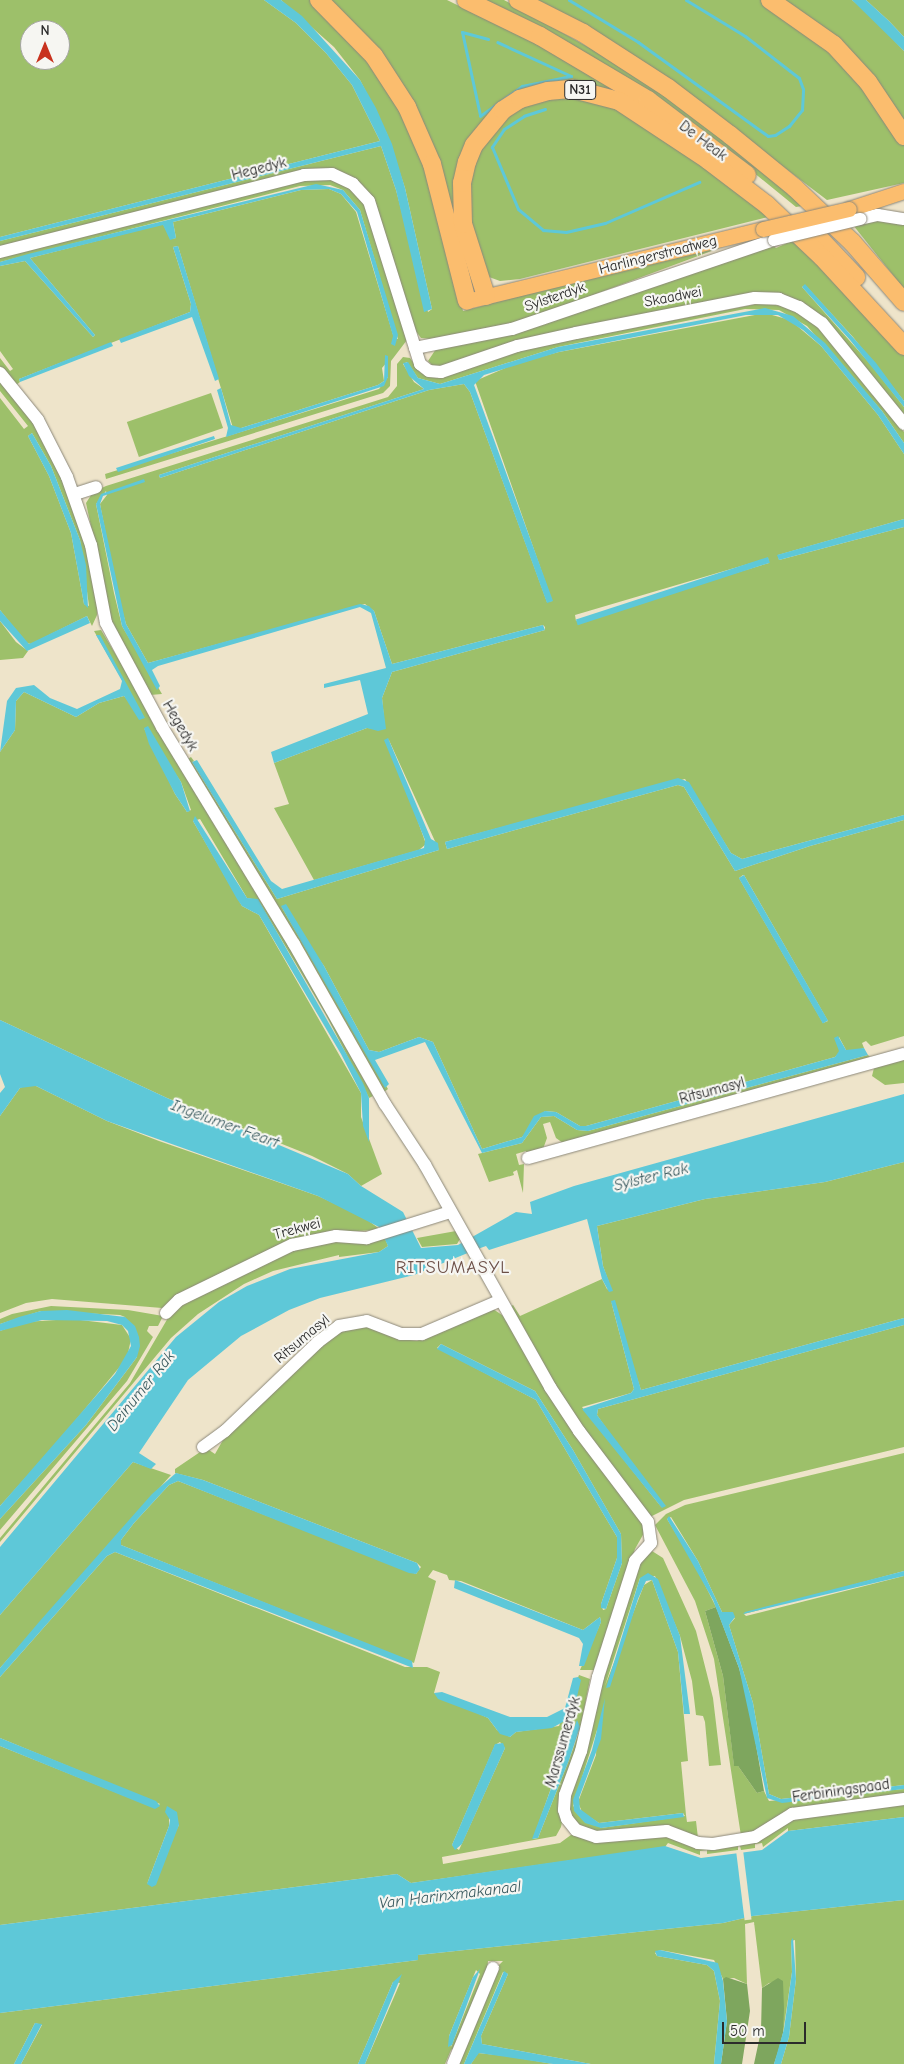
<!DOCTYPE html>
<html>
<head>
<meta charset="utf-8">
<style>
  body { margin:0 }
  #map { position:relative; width:904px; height:2064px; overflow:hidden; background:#eee4ca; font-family:"Comic Neue",sans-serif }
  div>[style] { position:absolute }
  .green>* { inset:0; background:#9dc06a; transform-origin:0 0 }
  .forest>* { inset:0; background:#7ea65e }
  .water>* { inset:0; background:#5ec8d8; transform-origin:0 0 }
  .pier>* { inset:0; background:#eee4ca; transform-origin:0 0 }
  .stream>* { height:3px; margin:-1.5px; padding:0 1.5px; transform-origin:1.5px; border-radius:1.5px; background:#5ec8d8 }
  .roads { filter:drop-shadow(0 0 1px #8c887a) drop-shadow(0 0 1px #8c887a) }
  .minor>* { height:12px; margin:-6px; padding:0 6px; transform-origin:6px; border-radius:6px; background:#fff }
  .major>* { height:15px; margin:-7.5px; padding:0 7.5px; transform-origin:7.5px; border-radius:7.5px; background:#fbbd6e }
  .highway>* { height:18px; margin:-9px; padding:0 9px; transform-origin:9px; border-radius:9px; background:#fbbd6e }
  .bridges { filter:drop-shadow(0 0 1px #8c887a) drop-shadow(0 0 1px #8c887a) }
  .minor-bridge>* { height:12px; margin:-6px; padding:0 6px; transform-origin:6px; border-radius:6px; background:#fff }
  .major-bridge>* { height:15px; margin:-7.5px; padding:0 7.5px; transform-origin:7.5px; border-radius:7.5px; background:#fbbd6e }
  span { translate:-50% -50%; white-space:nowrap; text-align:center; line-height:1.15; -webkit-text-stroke:4.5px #f6f6f2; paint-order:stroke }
  .shield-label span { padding:1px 4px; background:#f6f6f2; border:1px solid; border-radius:4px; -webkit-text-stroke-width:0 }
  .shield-label { font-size:14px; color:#2b2b2b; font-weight:700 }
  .street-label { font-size:15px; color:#2b2b2b }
  .water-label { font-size:16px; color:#3a5a5f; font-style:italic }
  .quarter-label { font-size:18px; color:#6d5048; letter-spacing:1px }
  .north { position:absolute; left:20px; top:20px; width:50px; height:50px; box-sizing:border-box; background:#f6f6f2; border:1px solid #a5a5a2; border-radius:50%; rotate:0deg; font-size:14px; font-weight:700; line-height:20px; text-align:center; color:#2b2b2b }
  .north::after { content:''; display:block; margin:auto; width:18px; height:22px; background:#c8321e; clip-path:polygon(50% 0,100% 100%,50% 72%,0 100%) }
  .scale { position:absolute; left:722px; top:2022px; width:84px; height:22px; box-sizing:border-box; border:2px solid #2b2b2b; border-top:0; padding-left:6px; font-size:15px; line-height:18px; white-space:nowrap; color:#2b2b2b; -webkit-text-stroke:4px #f6f6f2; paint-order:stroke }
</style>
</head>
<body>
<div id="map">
  <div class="green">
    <div style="clip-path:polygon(evenodd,0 0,264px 0,296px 23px,326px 53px,352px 85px,380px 141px,0 237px,0 0,30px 30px,60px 30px,60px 60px,30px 60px,30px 30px)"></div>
    <div style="clip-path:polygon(281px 0,313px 0,358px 44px,415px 133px,443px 223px,463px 311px,731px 240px,733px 243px,526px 320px,431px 339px,421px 338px,415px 330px,375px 201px,332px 169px,304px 170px,0 247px,0 241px,381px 146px,396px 190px,428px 312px,432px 309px,405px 188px,387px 134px,360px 80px,334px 47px)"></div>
    <div style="clip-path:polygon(324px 0,447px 0,555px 53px,615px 89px,617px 97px,527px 93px,468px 151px,464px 251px,424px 135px)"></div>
    <div style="clip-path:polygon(484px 0,504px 0,604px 56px,675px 103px,735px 148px,802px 206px,796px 207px,753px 172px)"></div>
    <div style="clip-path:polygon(537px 0,763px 0,832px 48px,904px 143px,904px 183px,827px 200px,773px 159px)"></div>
    <div style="clip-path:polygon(775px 0,852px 0,870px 15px,904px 51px,904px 129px,891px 108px)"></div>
    <div style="clip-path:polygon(866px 0,904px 0,904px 37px,889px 21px)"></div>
    <div style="clip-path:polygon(560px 95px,617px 106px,772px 216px,520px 279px,500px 281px,489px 277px,468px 230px,467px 183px,484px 140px,518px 108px)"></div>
    <div style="clip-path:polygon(304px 179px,331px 179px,350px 188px,364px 202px,407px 340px,391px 361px,390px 386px,383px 393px,106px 479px,105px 474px,379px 389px,388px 377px,387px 362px,382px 368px,384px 381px,378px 385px,241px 428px,233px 428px,178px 246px,173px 247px,191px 304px,190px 312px,19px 379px,20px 382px,16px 385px,0 366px,0 358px,10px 371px,13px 369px,0 351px,0 266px,25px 261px,93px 337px,95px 335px,30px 258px,163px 224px,171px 239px,176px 238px,173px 222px,301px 190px,329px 189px,341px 194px,356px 212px,394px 338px,398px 339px,360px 210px,343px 190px,330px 185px,300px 186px,0 262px,0 256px)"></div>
    <div style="clip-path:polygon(864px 219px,904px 223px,904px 289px,853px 225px)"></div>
    <div style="clip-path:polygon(798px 238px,904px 354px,904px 401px,853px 337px,805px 285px,802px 287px,872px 366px,904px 407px,904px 415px,823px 317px,770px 293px,447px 366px,433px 366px,428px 361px,436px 349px,772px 245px,776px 248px)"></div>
    <div style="clip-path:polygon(evenodd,762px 303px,782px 306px,799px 313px,818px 327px,878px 397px,904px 432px,904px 443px,882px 411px,807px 326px,779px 310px,745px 309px,558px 347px,440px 384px,418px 378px,407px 362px,403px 364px,414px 382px,424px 389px,159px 475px,160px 478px,429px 390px,464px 384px,470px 392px,547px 602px,552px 601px,475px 381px,517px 363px,559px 352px,765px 313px,790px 320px,821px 346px,878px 415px,904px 454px,904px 519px,778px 555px,779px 560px,904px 527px,904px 815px,742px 859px,731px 853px,685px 779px,445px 842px,447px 849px,678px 785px,684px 787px,735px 871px,810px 846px,904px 820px,904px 1036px,871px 1046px,866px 1041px,862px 1043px,864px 1048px,853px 1052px,846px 1050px,839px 1037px,839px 1053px,835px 1057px,586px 1126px,580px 1126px,556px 1112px,545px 1111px,522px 1137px,482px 1149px,433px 1042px,419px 1037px,379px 1052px,369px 1050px,324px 966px,281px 906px,388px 1089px,384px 1092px,186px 760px,191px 757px,194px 761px,192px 762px,277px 899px,439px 850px,388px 738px,426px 844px,419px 850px,314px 880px,274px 808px,289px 804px,274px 763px,367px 728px,385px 729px,382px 698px,392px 672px,545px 630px,545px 627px,543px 625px,392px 664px,374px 611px,365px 604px,148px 663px,126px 624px,117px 592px,100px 504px,107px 495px,106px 491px,96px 504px,114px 593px,122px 626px,162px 694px,150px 695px,113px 629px,86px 503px,93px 492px,106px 486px,388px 397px,397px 386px,397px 364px,403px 357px,410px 358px,421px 373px,437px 378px,520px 350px,762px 303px,768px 558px,769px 563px,576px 621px,575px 615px,768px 558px,762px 303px,743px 875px,744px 875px,828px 1021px,823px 1023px,739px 878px,743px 875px)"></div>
    <div style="clip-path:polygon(evenodd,0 380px,33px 422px,63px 479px,87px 546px,97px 597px,97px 615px,92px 626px,87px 616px,31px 644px,26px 643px,0 610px,0 398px,24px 429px,28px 426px,0 391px,0 380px,32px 433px,51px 466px,80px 540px,89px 606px,84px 604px,71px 533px,49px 476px,28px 436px,32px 433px)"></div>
    <div style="left:211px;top:393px;width:37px;height:89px;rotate:71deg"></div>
    <div style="clip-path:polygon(0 621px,16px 642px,28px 651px,23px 658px,0 660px)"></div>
    <div style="clip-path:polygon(evenodd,101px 630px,290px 945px,373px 1096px,369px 1098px,326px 1015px,258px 900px,247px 898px,200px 819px,193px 821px,242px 906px,259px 915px,361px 1093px,361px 1117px,382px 1174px,361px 1186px,348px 1174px,312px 1156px,167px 1098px,0 1020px,0 752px,15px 730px,16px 701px,24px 692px,76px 717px,99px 703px,124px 696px,144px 718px,94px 631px,101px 630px,144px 728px,181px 782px,191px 810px,187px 812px,175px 794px,144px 728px)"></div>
    <div style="clip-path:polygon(868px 1055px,870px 1057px,563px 1143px,556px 1138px,550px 1122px,543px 1124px,547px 1138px,543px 1149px,527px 1155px,526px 1151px,516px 1154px,519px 1165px,524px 1164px,523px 1193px,517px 1170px,513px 1172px,514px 1175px,489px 1182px,478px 1154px,522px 1143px,541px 1117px,554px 1116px,577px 1130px,588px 1131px)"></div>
    <div style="clip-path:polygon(904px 1059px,904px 1083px,885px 1085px,872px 1076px,874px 1068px)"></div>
    <div style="clip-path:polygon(26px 1085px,36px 1086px,107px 1121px,159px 1141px,318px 1196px,362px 1216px,381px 1230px,334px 1232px,162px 1308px,52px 1299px,26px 1303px,0 1313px,0 1116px,20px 1088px)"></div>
    <div style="clip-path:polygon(904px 1162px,904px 1318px,641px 1390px,611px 1301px,634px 1389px,631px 1393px,582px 1407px,662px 1508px,597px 1415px,598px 1409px,904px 1325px,904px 1447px,684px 1500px,650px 1517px,580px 1426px,508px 1308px,513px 1305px,520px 1316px,602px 1279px,607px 1289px,612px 1291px,603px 1266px,597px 1226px,705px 1199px,825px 1182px)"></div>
    <div style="clip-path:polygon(456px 1231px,460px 1239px,457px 1244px,422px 1247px,417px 1238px)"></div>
    <div style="clip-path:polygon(384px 1236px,388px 1246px,379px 1252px,339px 1257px,339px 1255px,273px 1271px,244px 1284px,198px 1314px,171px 1338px,0 1542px,0 1538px,130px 1383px,172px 1311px,268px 1258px,318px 1241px)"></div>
    <div style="clip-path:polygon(51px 1306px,128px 1310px,163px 1316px,158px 1326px,149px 1326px,147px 1331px,153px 1337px,127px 1381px,0 1530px,0 1519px,86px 1425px,137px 1357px,125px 1317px,120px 1315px,41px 1311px,0 1324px,0 1319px,12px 1314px)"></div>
    <div style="clip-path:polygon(evenodd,493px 1309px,505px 1317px,560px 1412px,643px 1524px,644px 1533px,635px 1549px,596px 1670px,580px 1670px,601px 1622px,600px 1617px,583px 1630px,461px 1581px,449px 1580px,447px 1575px,433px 1570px,428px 1577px,436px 1581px,414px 1663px,121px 1545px,121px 1540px,134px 1523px,169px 1485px,178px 1481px,416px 1574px,421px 1567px,417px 1563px,203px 1480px,175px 1473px,175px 1469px,206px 1448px,215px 1454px,227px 1433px,319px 1345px,345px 1327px,370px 1325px,391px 1333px,394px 1338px,417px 1341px,493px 1309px,441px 1344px,535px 1391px,573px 1450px,621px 1534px,622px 1563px,606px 1609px,603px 1610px,601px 1604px,617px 1558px,617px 1537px,536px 1400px,437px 1348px,441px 1344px)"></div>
    <div style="clip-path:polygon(72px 1319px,122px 1325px,131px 1339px,127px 1358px,56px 1444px,0 1506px,0 1331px,24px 1322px)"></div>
    <div style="clip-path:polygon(904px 1453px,904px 1571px,744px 1614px,746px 1616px,904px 1576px,904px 1785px,781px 1799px,769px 1794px,753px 1703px,729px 1625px,735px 1618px,722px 1612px,698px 1561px,671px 1517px,667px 1519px,694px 1563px,716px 1607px,705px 1611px,723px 1676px,734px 1765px,738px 1766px,757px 1793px,764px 1791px,769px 1801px,904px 1789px,904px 1797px,824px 1807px,741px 1836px,714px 1659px,695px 1601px,655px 1525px,666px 1514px,685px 1505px)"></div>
    <div style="clip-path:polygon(133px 1462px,171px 1475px,0 1668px,0 1615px)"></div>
    <div style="clip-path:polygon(evenodd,652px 1551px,663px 1558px,696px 1631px,713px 1698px,721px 1765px,709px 1766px,705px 1722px,703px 1716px,696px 1715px,692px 1681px,680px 1636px,655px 1576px,640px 1578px,605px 1686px,644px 1585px,652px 1580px,678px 1652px,688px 1761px,681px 1762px,686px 1815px,687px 1822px,696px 1821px,698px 1838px,583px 1831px,566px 1809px,637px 1566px,652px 1551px,597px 1730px,596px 1755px,578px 1802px,582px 1812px,599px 1823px,683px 1813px,685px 1816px,601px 1828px,573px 1806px,597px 1730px)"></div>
    <div style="clip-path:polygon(evenodd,115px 1552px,405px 1667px,427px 1667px,440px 1672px,434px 1693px,488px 1718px,497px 1730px,510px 1737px,516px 1732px,559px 1726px,579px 1675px,590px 1679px,561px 1827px,556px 1836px,442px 1857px,443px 1864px,560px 1843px,575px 1832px,653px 1835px,738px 1846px,738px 1850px,707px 1854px,707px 1850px,700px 1851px,700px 1855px,668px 1843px,665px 1847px,411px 1883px,397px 1874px,0 1925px,0 1746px,155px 1808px,160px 1804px,0 1738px,0 1677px,107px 1556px,115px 1552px,574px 1723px,579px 1732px,569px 1760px,538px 1838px,533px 1839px,574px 1723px,115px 1552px,500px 1742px,505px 1748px,459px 1850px,452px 1845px,495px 1745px,500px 1742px,115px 1552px,169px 1815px,179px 1825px,147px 1884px,169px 1826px,169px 1815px)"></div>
    <div style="clip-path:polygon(904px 1800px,904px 1817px,788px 1831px,788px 1828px,763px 1847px,762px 1843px,755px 1844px,755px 1848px,741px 1850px,740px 1846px,785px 1819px)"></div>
    <div style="clip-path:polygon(evenodd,904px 1900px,904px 2064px,781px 2064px,789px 2037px,796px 1979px,795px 1940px,791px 1941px,792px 1972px,783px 2033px,783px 1981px,769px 1983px,762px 1988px,754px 1922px,745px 1924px,747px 1984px,734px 1978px,723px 1979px,714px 1960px,660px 1950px,655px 1953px,657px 1956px,707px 1965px,714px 1971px,720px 2001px,714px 2064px,591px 2064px,482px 2044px,481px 2036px,508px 1974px,503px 1972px,464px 2064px,456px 2064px,496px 1968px,503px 1961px,488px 1961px,487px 1973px,457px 2046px,451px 2050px,445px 2064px,365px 2064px,400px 1983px,393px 1982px,358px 2064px,21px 2064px,42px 2025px,35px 2023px,14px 2064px,0 2064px,0 2013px,418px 1960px,418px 1955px,723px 1923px,753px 1916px,904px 1900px,476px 1970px,480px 1974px,451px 2047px,449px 2036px,476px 1970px)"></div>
    <div style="clip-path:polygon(478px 2053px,506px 2056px,553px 2064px,471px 2064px)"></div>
  </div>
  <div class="forest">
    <div style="clip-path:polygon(716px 1607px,739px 1668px,749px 1704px,764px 1791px,757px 1793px,738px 1766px,734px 1766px,723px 1676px,705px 1611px)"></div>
    <div style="clip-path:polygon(726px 1977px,747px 1984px,750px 2011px,742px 2064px,721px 2064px,727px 2021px,723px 1979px)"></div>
    <div style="clip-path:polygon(778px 1978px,783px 1981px,784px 2009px,783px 2033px,778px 2052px,774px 2064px,754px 2064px,761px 2031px,762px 1988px)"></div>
  </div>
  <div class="water">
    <div style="clip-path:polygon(264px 0,281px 0,302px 16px,360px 80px,376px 108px,392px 144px,405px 188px,432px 309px,424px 312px,396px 190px,381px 146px,0 241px,0 237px,380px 141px,352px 85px,326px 53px,296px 23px)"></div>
    <div style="clip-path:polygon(852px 0,866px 0,889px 21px,904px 37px,904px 51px)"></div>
    <div style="clip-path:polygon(316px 184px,343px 190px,360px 210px,398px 335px,395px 346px,391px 344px,393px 336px,357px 212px,341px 194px,329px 189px,301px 190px,173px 222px,176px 238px,170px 240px,163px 225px,30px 258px,95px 335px,93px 337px,25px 261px,0 266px,0 262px,28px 254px)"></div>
    <div style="clip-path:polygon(178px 246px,219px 379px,215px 381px,192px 317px,121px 343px,119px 339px,190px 312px,191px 304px,173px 247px)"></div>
    <div style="clip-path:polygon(805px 284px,876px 363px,904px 401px,904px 407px,850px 340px,802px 287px)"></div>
    <div style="clip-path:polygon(765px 308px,793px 316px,825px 343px,882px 411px,904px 443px,904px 454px,878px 415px,821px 346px,803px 330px,778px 315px,746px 315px,559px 352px,484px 375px,474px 385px,553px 601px,547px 603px,470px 392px,464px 384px,429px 390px,160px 478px,159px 475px,424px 389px,409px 376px,403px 363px,408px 362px,418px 378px,440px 384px,558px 347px)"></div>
    <div style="clip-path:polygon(111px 342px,113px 346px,20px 382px,19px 379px)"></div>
    <div style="clip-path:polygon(385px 355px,388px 356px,388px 377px,384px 386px,226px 437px,228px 428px,217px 390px,221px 388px,231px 425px,241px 428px,378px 385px,384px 381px)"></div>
    <div style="clip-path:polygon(32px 433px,51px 466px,80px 540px,86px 565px,88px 608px,84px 604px,71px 533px,49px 476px,28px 436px)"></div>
    <div style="clip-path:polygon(214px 436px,215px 439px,118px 472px,116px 468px)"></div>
    <div style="clip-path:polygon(144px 479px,145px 482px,103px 496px,100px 504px,126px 624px,148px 663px,360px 604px,369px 606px,374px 611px,392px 664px,543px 625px,545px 630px,392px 672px,382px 698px,386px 729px,378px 731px,367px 728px,274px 763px,271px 752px,368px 714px,360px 680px,324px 688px,324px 684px,386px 668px,371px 613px,360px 607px,158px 666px,152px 670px,160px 686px,157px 690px,122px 626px,96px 504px,101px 494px)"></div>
    <div style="clip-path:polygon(904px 519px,904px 527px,779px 560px,777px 555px)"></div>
    <div style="left:768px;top:557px;width:6px;height:202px;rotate:72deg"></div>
    <div style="clip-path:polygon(0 610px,29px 644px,87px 616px,90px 623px,27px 651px,0 621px)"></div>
    <div style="clip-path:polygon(96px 635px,100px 635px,145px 718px,139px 720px,124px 696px,99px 703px,76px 717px,24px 692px,16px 701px,15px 730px,0 752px,7px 701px,16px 688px,34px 685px,50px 698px,77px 709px,120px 689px,122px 681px)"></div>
    <div style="clip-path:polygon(148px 726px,181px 782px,190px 811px,187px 812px,175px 794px,149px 744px,144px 728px)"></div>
    <div style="clip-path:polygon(388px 738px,431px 839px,438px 843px,439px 850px,277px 899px,192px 762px,197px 760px,271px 881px,282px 889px,424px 848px,425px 840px,384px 740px)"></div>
    <div style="clip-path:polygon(678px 778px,689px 782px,731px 853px,742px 859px,904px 815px,904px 820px,810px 846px,735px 871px,684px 787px,678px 785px,447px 849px,445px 842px)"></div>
    <div style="clip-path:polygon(195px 816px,247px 898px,258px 899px,363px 1083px,369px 1098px,369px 1142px,363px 1126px,361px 1093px,341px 1054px,259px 915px,242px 906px,237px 899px,193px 821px)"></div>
    <div style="left:744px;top:875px;width:168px;height:6px;rotate:60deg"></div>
    <div style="clip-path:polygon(286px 904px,324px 966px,369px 1050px,379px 1052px,419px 1037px,433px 1042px,482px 1149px,522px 1137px,534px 1116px,545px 1111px,556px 1112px,580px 1126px,586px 1126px,835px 1057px,839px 1051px,834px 1038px,838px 1036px,846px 1050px,864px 1048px,868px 1055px,588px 1131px,577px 1130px,554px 1116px,541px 1117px,522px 1143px,482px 1153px,425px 1042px,375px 1060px,389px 1084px,385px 1088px,281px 906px)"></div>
    <div style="clip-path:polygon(0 1020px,167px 1098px,348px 1174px,361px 1186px,403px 1212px,421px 1248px,458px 1245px,516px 1212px,532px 1214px,530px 1202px,574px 1186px,904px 1094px,904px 1162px,825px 1182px,705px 1199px,597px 1226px,603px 1266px,613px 1291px,609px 1292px,602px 1279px,587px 1219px,489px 1250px,486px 1246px,475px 1250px,414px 1275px,320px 1298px,289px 1310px,241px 1336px,188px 1380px,139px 1453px,156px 1464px,151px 1469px,133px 1462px,0 1615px,0 1547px,176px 1337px,219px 1302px,247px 1286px,290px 1269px,379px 1252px,388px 1246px,379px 1227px,318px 1196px,107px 1121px,36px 1086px,20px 1088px,0 1116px,0 1093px,5px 1087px,0 1074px)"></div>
    <div style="clip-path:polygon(615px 1300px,641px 1390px,904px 1318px,904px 1325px,598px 1409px,597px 1415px,666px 1506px,662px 1508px,582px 1409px,631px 1393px,634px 1389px,611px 1301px)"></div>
    <div style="clip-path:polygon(67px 1310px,125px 1317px,135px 1326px,139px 1337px,140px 1346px,137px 1357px,86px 1425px,0 1519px,0 1506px,115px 1374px,131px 1346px,128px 1331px,122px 1325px,107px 1321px,42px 1320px,0 1331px,0 1324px,19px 1317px,41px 1311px)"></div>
    <div style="clip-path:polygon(441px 1344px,535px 1391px,573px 1450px,621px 1534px,622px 1563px,606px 1609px,601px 1608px,601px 1604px,617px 1558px,617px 1537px,536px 1400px,437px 1349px)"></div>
    <div style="clip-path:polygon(176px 1473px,203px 1480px,417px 1563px,420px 1569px,416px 1574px,409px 1573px,178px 1481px,169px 1485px,134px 1523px,121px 1540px,121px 1545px,412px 1661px,413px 1668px,115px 1552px,107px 1556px,0 1677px,0 1668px,39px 1622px,152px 1494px)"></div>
    <div style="clip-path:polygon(669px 1516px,698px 1561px,722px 1612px,733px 1612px,735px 1617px,729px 1625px,753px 1703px,769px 1794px,781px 1799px,904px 1785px,904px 1789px,782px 1803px,767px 1798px,739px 1668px,713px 1600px,667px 1519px)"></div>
    <div style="clip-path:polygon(904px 1571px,904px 1576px,743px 1614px,745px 1612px)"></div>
    <div style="clip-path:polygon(648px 1573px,658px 1579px,680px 1636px,690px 1714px,684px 1714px,678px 1652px,652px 1580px,646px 1581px,638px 1599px,610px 1687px,606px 1688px,640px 1578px)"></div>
    <div style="clip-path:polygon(455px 1580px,583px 1630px,600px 1617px,601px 1622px,584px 1666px,579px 1666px,583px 1644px,579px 1638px,454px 1588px)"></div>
    <div style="clip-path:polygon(578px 1677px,581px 1680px,574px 1709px,568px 1719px,552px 1728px,516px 1732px,510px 1737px,500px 1734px,488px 1718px,438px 1699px,434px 1693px,442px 1692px,510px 1717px,547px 1717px,565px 1708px,573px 1678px)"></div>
    <div style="clip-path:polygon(605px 1698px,601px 1739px,579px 1798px,580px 1809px,599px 1823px,683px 1813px,684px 1817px,601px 1828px,585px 1823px,574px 1811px,573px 1800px,592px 1750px)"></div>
    <div style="clip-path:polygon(577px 1720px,580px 1727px,569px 1760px,538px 1838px,532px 1839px)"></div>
    <div style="clip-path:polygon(0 1738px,156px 1801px,160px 1806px,155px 1809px,0 1746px)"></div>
    <div style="clip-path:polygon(503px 1743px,505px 1748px,462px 1844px,455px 1850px,452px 1845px,495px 1744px)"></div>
    <div style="clip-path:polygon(167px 1806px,177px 1812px,179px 1825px,156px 1885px,152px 1887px,147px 1884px,169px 1826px,170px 1820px,165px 1812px)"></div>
    <div style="clip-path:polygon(904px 1817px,904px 1900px,753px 1916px,723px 1923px,418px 1955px,418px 1960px,0 2013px,0 1925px,397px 1874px,411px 1883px,665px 1846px,701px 1858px,762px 1850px,788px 1831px)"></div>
    <div style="clip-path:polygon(793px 1938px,796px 1979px,789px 2037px,781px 2064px,774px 2064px,784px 2029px,792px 1972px,791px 1941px)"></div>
    <div style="clip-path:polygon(660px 1950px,718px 1963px,723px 1981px,727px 2021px,721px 2064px,714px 2064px,720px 2001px,714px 1971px,707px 1965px,657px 1956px,655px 1951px)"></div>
    <div style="clip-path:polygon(480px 1969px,452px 2045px,448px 2047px,449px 2036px,473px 1977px)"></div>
    <div style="clip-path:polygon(504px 1971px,508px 1974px,481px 2036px,482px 2044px,591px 2064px,553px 2064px,479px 2053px,471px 2064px,464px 2064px)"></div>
    <div style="clip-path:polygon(402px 1974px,365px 2064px,358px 2064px,393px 1982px)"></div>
    <div style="clip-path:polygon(35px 2023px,42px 2024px,21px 2064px,14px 2064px)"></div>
  </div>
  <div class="pier">
    <div style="left:743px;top:1850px;width:70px;height:7px;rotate:83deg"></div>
  </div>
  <div class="stream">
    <div style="left:569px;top:0;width:81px;rotate:31.3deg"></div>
    <div style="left:638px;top:42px;width:160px;rotate:35.9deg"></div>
    <div style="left:768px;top:136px;width:7px;rotate:-8deg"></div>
    <div style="left:775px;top:135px;width:17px;rotate:-33deg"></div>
    <div style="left:789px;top:126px;width:21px;rotate:-51deg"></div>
    <div style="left:802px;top:110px;width:21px;rotate:-87deg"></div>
    <div style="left:803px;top:89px;width:12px;rotate:-110deg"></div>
    <div style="left:799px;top:78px;width:68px;rotate:-142.1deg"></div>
    <div style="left:745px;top:36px;width:69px;rotate:-148.6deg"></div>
    <div style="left:545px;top:109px;width:22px;rotate:162deg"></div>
    <div style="left:524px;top:116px;width:24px;rotate:147deg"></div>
    <div style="left:504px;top:129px;width:22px;rotate:124deg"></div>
    <div style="left:492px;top:147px;width:67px;rotate:67.2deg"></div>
    <div style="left:518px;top:209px;width:33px;rotate:40deg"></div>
    <div style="left:543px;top:230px;width:23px;rotate:5deg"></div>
    <div style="left:566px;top:232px;width:40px;rotate:-13deg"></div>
    <div style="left:605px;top:223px;width:103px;rotate:-23.6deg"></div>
    <div style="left:480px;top:115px;width:85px;rotate:-102.2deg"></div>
    <div style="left:462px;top:32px;width:27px;rotate:15deg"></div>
    <div style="left:480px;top:116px;width:52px;rotate:-35.5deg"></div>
    <div style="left:522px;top:86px;width:50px;rotate:-11.5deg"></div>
    <div style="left:571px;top:76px;width:81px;rotate:-155.3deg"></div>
  </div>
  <div class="roads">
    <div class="minor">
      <div style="left:860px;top:219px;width:18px;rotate:-13deg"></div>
      <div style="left:878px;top:215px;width:26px;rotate:9deg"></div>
      <div style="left:0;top:252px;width:314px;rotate:-14.2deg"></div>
      <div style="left:304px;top:175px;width:28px;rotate:-2deg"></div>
      <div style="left:332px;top:174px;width:23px;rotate:25deg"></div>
      <div style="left:353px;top:184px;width:23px;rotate:47deg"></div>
      <div style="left:369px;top:201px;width:171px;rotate:72.6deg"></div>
      <div style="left:420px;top:364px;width:11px;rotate:38deg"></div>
      <div style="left:429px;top:371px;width:12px;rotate:5deg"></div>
      <div style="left:441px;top:372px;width:80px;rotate:-18.9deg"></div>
      <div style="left:517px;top:346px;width:60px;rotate:-12.4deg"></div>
      <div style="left:576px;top:333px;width:182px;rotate:-11.1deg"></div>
      <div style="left:755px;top:298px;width:24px;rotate:2deg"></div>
      <div style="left:779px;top:299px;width:22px;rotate:22deg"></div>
      <div style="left:799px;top:307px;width:28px;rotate:35deg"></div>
      <div style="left:822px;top:323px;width:130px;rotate:50.9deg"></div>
      <div style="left:415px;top:348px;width:99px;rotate:-11.1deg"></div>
      <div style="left:512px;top:329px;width:277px;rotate:-18.8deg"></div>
      <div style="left:0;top:373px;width:60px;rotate:51deg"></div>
      <div style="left:38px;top:420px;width:64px;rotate:63deg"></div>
      <div style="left:67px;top:477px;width:72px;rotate:70.6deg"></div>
      <div style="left:91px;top:545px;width:79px;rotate:79.1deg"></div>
      <div style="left:106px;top:623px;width:118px;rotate:61.7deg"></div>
      <div style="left:162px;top:727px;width:254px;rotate:58.7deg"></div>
      <div style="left:294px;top:944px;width:184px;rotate:60.4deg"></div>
      <div style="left:385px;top:1104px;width:73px;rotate:56.7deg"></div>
      <div style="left:425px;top:1165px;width:255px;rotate:60.6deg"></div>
      <div style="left:550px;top:1387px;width:53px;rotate:56.6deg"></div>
      <div style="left:579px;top:1431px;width:114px;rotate:52.8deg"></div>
      <div style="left:648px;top:1522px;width:21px;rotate:82deg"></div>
      <div style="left:651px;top:1543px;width:24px;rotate:132deg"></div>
      <div style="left:635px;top:1561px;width:122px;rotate:107.7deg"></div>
      <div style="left:598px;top:1677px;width:76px;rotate:102.9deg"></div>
      <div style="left:581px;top:1751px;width:47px;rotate:110deg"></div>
      <div style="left:565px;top:1795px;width:15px;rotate:94deg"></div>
      <div style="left:564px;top:1810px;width:9px;rotate:72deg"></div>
      <div style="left:567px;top:1819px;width:14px;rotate:51deg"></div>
      <div style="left:576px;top:1830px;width:21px;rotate:19deg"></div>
      <div style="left:596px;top:1837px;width:71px;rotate:-4.8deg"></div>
      <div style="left:667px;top:1831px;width:33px;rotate:21deg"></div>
      <div style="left:698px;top:1843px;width:15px;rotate:4deg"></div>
      <div style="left:713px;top:1844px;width:43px;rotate:-9.5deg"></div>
      <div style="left:755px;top:1837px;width:44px;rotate:-31.9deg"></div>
      <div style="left:792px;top:1814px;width:113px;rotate:-7.6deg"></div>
      <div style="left:75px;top:494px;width:22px;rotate:-18deg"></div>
      <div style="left:528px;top:1158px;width:390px;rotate:-15.5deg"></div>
      <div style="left:166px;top:1313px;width:18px;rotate:-45deg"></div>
      <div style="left:179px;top:1300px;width:126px;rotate:-26deg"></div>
      <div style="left:292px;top:1245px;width:45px;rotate:-11.6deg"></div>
      <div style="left:336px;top:1236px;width:31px;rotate:4deg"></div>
      <div style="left:367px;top:1238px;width:87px;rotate:-17.4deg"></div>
      <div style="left:203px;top:1447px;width:27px;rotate:-36deg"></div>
      <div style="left:225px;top:1431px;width:129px;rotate:-43.7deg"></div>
      <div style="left:318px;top:1342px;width:26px;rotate:-37deg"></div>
      <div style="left:339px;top:1326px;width:28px;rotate:-10deg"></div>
      <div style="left:367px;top:1321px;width:36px;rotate:21deg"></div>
      <div style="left:401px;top:1334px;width:21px"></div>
      <div style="left:422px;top:1334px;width:84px;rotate:-23.2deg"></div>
      <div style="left:453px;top:2064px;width:104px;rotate:-67.4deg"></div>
    </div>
    <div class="major">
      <div style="left:849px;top:209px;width:58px;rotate:-18.1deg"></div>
      <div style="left:467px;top:301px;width:305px;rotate:-13.7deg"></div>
    </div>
    <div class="highway">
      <div style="left:319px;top:0;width:78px;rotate:45.5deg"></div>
      <div style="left:374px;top:56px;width:61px;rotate:57.1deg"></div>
      <div style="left:407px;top:107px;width:62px;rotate:66.3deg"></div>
      <div style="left:432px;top:164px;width:141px;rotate:75.7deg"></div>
      <div style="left:466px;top:0;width:82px;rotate:25.9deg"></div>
      <div style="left:540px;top:36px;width:126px;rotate:30.7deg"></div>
      <div style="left:648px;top:100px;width:124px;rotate:37.1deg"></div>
      <div style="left:518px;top:0;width:73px;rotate:26.9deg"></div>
      <div style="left:583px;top:33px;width:101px;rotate:32.9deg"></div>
      <div style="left:668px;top:88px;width:78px;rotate:37.2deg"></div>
      <div style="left:730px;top:135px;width:84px;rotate:39.2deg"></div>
      <div style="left:795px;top:188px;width:79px;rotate:43.5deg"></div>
      <div style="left:852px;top:242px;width:79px;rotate:49.1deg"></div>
      <div style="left:770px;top:0;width:78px;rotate:35.1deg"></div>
      <div style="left:834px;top:45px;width:50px;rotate:47.4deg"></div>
      <div style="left:868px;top:82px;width:65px;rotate:56.3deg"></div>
      <div style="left:819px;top:238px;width:54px;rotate:46.5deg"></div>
      <div style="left:486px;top:296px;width:76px;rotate:-107.7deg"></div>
      <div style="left:463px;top:224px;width:41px;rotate:-91.4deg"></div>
      <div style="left:462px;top:183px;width:22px;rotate:-77deg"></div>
      <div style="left:467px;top:162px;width:18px;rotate:-68deg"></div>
      <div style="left:474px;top:145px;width:45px;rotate:-50.4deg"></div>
      <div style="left:503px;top:110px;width:20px;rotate:-33deg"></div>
      <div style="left:520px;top:99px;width:29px;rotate:-16deg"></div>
      <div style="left:548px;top:91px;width:25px;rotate:-5deg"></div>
      <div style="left:573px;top:89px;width:48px;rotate:14.6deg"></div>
      <div style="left:619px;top:101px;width:107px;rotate:33.5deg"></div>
      <div style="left:708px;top:160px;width:74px;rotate:37.3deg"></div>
      <div style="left:767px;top:205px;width:76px;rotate:43.4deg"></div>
      <div style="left:822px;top:257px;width:121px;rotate:47.3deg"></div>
    </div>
  </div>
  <div class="bridges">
    <div class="minor-bridge">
      <div style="left:774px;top:240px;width:89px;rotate:-13.7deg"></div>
    </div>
    <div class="major-bridge">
      <div style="left:763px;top:229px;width:88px;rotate:-13.1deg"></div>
    </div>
  </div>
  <div class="shield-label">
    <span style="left:580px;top:90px">N31</span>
  </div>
  <div class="street-label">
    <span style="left:703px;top:141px;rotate:37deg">De Heak</span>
    <span style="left:259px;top:169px;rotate:-14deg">Hegedyk</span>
    <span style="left:658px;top:255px;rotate:-14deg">Harlingerstraatweg</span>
    <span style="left:555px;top:297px;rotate:-19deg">Sylsterdyk</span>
    <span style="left:673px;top:297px;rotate:-11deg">Skaadwei</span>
    <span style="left:180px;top:726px;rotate:60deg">Hegedyk</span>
    <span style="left:712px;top:1091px;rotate:-15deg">Ritsumasyl</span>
    <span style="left:297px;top:1229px;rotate:-15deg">Trekwei</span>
    <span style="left:302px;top:1339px;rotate:-40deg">Ritsumasyl</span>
    <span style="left:563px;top:1742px;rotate:-74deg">Marssumerdyk</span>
    <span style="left:841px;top:1791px;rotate:-8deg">Ferbiningspaad</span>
  </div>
  <div class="water-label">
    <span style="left:225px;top:1124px;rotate:20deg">Ingelumer Feart</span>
    <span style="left:651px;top:1177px;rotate:-14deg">Sylster Rak</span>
    <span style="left:141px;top:1391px;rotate:-51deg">Deinumer Rak</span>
    <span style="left:450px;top:1895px;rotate:-7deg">Van Harinxmakanaal</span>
  </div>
  <div class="quarter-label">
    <span style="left:453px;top:1268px">RITSUMASYL</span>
  </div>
  <div class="north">N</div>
  <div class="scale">50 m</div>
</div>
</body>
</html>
